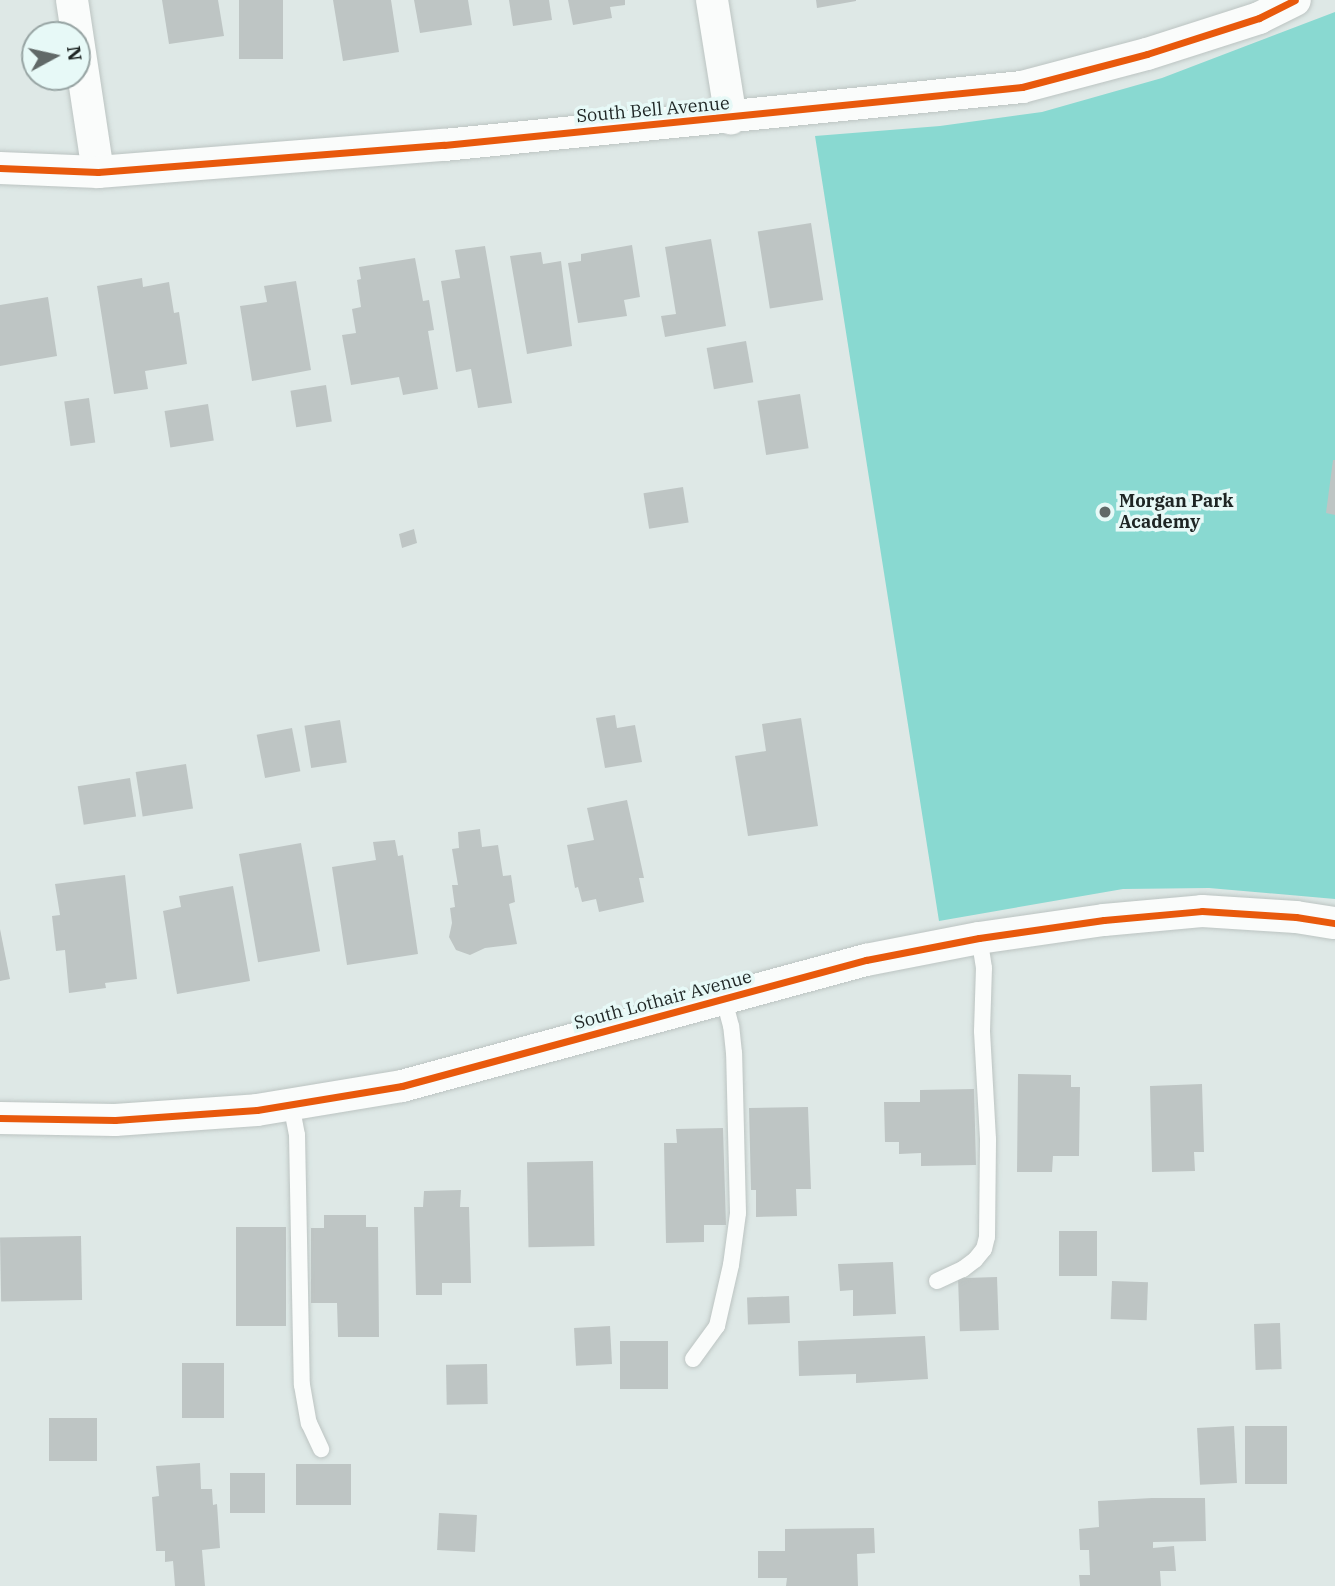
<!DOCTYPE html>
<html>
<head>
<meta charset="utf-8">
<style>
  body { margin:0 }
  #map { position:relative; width:1335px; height:1586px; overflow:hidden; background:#dee8e6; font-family:"IBM Plex Serif",serif }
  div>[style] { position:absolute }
  .green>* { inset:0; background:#89d9d1 }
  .building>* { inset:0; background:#bec5c4; transform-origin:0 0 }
  .roads { filter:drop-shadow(0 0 2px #bcc4c2) drop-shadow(0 0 2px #bcc4c2) }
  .lane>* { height:16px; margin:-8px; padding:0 8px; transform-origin:8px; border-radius:8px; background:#fafcfb }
  .street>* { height:32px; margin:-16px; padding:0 16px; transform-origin:16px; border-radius:16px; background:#fafcfb }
  .cycleway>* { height:7px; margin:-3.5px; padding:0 3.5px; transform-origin:3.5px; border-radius:3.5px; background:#e8590c }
  .dots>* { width:19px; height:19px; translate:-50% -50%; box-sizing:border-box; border:4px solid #e7f9f7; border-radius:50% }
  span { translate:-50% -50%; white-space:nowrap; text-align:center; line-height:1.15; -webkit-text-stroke:7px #e7f9f7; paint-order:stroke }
  .street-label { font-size:18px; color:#1e2524 }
  .poi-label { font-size:18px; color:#1e2524; font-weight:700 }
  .left { translate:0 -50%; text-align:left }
  .north { position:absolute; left:21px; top:21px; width:70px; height:70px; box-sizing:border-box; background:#e7f9f7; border:2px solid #97a4a3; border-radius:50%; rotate:82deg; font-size:19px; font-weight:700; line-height:28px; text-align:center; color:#1e2524 }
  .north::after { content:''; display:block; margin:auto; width:24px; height:32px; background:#616968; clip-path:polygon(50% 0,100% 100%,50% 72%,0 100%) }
</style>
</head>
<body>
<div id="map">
  <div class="green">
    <div style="clip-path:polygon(1335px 12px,1335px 899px,1209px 888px,1123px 889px,939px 921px,815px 136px,940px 126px,1042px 112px,1162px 78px)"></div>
  </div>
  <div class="building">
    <div style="clip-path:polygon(162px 0,218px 0,224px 36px,169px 44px)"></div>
    <div style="left:239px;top:0;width:44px;height:59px"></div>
    <div style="clip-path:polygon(333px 0,391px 0,399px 52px,343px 61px)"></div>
    <div style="clip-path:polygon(414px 0,468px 0,472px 25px,420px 33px)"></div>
    <div style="clip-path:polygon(509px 0,549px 0,552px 20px,513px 26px)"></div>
    <div style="clip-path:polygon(568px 0,625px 0,625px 5px,610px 7px,612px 18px,573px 25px)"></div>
    <div style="clip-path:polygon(816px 0,856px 0,856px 1px,817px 8px)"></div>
    <div style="left:811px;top:223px;width:78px;height:54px;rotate:81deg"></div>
    <div style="clip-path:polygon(711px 239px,726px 326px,665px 337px,661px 316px,676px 314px,665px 247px)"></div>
    <div style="clip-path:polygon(632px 245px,640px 297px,624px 300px,627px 316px,578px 323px,568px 263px,581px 261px,581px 254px)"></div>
    <div style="clip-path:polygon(485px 246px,512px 403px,478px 408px,471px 369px,456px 372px,441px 281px,460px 278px,455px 250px)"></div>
    <div style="clip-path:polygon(541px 252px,543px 264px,561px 261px,572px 346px,527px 354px,510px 256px)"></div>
    <div style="clip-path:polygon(415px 258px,423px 301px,429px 300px,434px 330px,428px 331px,438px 389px,403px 395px,399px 377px,351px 385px,342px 335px,356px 333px,352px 309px,361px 307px,357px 280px,361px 279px,359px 267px)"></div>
    <div style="clip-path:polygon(142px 278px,143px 287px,169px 282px,174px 313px,179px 312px,187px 364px,145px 371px,148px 389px,114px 394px,97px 286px)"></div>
    <div style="clip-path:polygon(296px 281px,311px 370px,252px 381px,240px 306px,267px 302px,264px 286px)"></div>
    <div style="clip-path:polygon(48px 297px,57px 356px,0 366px,0 305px)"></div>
    <div style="left:746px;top:341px;width:42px;height:40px;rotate:80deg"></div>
    <div style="left:326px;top:385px;width:37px;height:36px;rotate:81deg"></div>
    <div style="left:800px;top:394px;width:55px;height:43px;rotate:81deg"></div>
    <div style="left:89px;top:398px;width:45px;height:25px;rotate:82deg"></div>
    <div style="left:208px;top:404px;width:37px;height:44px;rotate:81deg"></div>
    <div style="clip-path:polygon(1333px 460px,1335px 460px,1335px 515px,1326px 513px)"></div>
    <div style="left:683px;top:487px;width:36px;height:40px;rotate:81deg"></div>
    <div style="clip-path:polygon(414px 529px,417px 543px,402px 548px,399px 534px)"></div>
    <div style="clip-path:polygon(615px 715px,617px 728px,635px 725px,642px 762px,605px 768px,596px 718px)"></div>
    <div style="clip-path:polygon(801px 718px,818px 826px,748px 836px,735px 756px,766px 751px,762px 724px)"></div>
    <div style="left:340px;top:720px;width:43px;height:36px;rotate:81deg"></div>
    <div style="left:292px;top:728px;width:44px;height:36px;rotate:79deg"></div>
    <div style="left:186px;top:764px;width:45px;height:51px;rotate:81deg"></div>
    <div style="left:130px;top:778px;width:39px;height:53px;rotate:81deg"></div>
    <div style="clip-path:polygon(627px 800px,644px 878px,639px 878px,644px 902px,599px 912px,596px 899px,582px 902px,578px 887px,575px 888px,567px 845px,594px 840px,587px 808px)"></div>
    <div style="clip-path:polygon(480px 829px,482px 847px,498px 845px,503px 876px,511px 875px,515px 902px,509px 904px,517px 944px,485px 948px,470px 955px,456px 950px,449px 937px,452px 923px,450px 908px,455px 907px,452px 885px,458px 885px,452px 849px,459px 848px,458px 832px)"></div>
    <div style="clip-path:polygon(395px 840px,398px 856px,403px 855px,418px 954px,347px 965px,332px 867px,376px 860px,373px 842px)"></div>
    <div style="left:301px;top:843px;width:110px;height:63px;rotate:80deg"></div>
    <div style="clip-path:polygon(125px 875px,137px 979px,105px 983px,106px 988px,69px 993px,65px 950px,56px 951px,52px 916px,60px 915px,55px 884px)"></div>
    <div style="clip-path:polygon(233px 886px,250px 981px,177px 994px,163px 911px,181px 907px,179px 896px)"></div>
    <div style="clip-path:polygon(0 929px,10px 979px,0 981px)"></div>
    <div style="clip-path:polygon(1018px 1074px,1071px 1075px,1071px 1087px,1080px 1087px,1079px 1156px,1053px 1156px,1052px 1172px,1017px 1172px)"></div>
    <div style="clip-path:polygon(1202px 1084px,1204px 1152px,1194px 1152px,1195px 1171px,1152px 1172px,1150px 1086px)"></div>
    <div style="clip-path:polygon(974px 1089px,976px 1165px,921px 1166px,921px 1153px,899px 1154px,899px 1142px,885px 1142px,884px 1102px,920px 1102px,920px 1090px)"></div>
    <div style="clip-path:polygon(808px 1107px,811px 1189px,796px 1189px,797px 1216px,756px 1217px,756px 1190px,751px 1190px,749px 1108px)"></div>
    <div style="clip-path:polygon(723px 1128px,726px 1225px,704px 1225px,704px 1242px,666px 1243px,664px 1143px,677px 1143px,676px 1129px)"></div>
    <div style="left:593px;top:1161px;width:85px;height:66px;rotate:89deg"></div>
    <div style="clip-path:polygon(461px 1190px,460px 1207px,469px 1207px,471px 1283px,442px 1283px,442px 1295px,416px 1295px,414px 1207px,423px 1207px,424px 1191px)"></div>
    <div style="clip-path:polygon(324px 1215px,366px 1215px,366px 1227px,378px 1227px,379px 1337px,338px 1337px,337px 1303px,311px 1303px,311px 1228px,324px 1228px)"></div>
    <div style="left:236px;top:1227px;width:50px;height:99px"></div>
    <div style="left:1059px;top:1231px;width:38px;height:45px"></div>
    <div style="left:81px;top:1236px;width:64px;height:81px;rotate:89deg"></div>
    <div style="clip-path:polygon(893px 1262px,896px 1314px,853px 1316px,853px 1290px,840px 1291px,838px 1264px)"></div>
    <div style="left:997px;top:1277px;width:53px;height:39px;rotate:88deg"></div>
    <div style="left:1112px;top:1281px;width:36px;height:38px;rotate:2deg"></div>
    <div style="left:789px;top:1296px;width:27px;height:42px;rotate:88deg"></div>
    <div style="left:1280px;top:1323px;width:46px;height:26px;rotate:88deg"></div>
    <div style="left:610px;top:1326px;width:38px;height:36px;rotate:87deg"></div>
    <div style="clip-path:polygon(925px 1336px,928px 1379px,856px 1383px,856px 1374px,799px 1376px,798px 1341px)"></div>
    <div style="left:620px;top:1341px;width:48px;height:48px"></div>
    <div style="left:224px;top:1363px;width:55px;height:42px;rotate:90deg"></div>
    <div style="left:487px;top:1364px;width:40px;height:41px;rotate:89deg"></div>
    <div style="left:49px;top:1418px;width:48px;height:43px"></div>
    <div style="left:1234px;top:1426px;width:57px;height:37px;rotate:87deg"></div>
    <div style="left:1287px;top:1426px;width:58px;height:42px;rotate:90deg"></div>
    <div style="clip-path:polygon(200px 1463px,201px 1489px,212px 1489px,213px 1505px,217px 1504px,220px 1548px,202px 1550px,205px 1586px,175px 1586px,173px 1561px,165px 1562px,165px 1551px,156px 1551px,152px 1497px,159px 1496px,156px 1466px)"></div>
    <div style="left:296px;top:1464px;width:55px;height:41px"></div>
    <div style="left:265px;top:1473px;width:40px;height:35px;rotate:90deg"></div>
    <div style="clip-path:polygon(1152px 1498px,1205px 1498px,1206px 1541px,1153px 1542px,1153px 1548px,1174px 1546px,1176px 1571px,1160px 1571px,1161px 1586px,1080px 1586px,1079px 1575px,1090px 1575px,1089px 1550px,1080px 1550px,1079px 1529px,1099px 1527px,1098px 1501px)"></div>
    <div style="left:439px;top:1513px;width:38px;height:37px;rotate:3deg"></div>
    <div style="clip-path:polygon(874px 1528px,875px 1553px,857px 1554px,858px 1586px,786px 1586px,787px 1578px,758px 1578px,758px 1551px,785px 1551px,785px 1529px)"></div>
  </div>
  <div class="roads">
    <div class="lane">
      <div style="left:291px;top:1104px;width:32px;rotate:79deg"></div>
      <div style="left:297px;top:1135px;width:250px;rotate:88.9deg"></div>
      <div style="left:302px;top:1385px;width:39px;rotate:80deg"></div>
      <div style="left:309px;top:1423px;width:29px;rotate:65deg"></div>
      <div style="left:937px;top:1281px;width:29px;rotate:-25deg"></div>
      <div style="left:963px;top:1269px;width:15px;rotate:-37deg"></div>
      <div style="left:975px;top:1260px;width:14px;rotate:-51deg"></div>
      <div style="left:984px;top:1249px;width:12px;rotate:-76deg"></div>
      <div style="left:987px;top:1237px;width:98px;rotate:-89.4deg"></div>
      <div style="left:988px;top:1139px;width:108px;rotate:-93.2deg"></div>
      <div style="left:982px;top:1031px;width:63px;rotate:-88.2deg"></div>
      <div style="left:984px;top:968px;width:30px;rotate:-99deg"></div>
      <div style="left:693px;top:1359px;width:41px;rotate:-54deg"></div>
      <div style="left:717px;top:1326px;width:63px;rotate:-77.1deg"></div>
      <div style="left:731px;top:1265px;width:52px;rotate:-82.3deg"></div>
      <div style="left:738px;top:1213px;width:160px;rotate:-91.4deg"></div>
      <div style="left:734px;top:1053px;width:27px;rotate:-96deg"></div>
      <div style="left:731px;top:1026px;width:27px;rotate:-105deg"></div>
    </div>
    <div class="street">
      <div style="left:72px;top:0;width:174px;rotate:81.4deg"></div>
      <div style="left:712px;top:0;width:120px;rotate:80.9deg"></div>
      <div style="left:0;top:168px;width:98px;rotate:2.3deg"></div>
      <div style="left:98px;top:172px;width:347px;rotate:-4.5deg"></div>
      <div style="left:444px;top:145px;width:581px;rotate:-5.73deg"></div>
      <div style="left:1022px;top:87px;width:129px;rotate:-14.8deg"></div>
      <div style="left:1147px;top:54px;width:118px;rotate:-17.8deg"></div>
      <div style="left:1259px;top:18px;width:40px;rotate:-26.6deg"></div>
      <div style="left:0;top:1118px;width:115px;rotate:1deg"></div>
      <div style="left:115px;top:1120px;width:142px;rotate:-4deg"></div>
      <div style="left:257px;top:1110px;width:147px;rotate:-9.4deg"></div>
      <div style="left:402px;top:1086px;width:481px;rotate:-15.2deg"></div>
      <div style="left:866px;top:960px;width:115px;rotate:-11deg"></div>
      <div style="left:979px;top:938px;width:126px;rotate:-8.2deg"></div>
      <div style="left:1104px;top:920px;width:98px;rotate:-5.2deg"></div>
      <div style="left:1202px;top:911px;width:94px;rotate:3.7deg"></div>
      <div style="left:1296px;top:917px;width:39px;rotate:9deg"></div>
    </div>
  </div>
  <div class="cycleway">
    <div style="left:0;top:168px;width:98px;rotate:2.3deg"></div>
    <div style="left:98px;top:172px;width:347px;rotate:-4.5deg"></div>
    <div style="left:444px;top:145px;width:581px;rotate:-5.73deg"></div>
    <div style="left:1022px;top:87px;width:129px;rotate:-14.8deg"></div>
    <div style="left:1147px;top:54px;width:118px;rotate:-17.8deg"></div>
    <div style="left:1259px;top:18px;width:40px;rotate:-26.6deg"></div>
    <div style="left:0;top:1118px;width:115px;rotate:1deg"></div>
    <div style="left:115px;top:1120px;width:142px;rotate:-4deg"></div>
    <div style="left:257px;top:1110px;width:147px;rotate:-9.4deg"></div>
    <div style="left:402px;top:1086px;width:481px;rotate:-15.2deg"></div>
    <div style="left:866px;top:960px;width:115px;rotate:-11deg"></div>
    <div style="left:979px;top:938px;width:126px;rotate:-8.2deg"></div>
    <div style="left:1104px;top:920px;width:98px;rotate:-5.2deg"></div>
    <div style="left:1202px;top:911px;width:94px;rotate:3.7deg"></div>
    <div style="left:1296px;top:917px;width:39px;rotate:9deg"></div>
  </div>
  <div class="dots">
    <div style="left:1105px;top:512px;background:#616968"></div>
  </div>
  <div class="street-label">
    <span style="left:653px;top:110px;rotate:-5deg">South Bell Avenue</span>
    <span style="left:663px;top:1000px;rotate:-15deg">South Lothair Avenue</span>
  </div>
  <div class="poi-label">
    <span class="left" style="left:1119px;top:512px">Morgan Park<br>Academy</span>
  </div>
  <div class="north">N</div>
</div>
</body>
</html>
